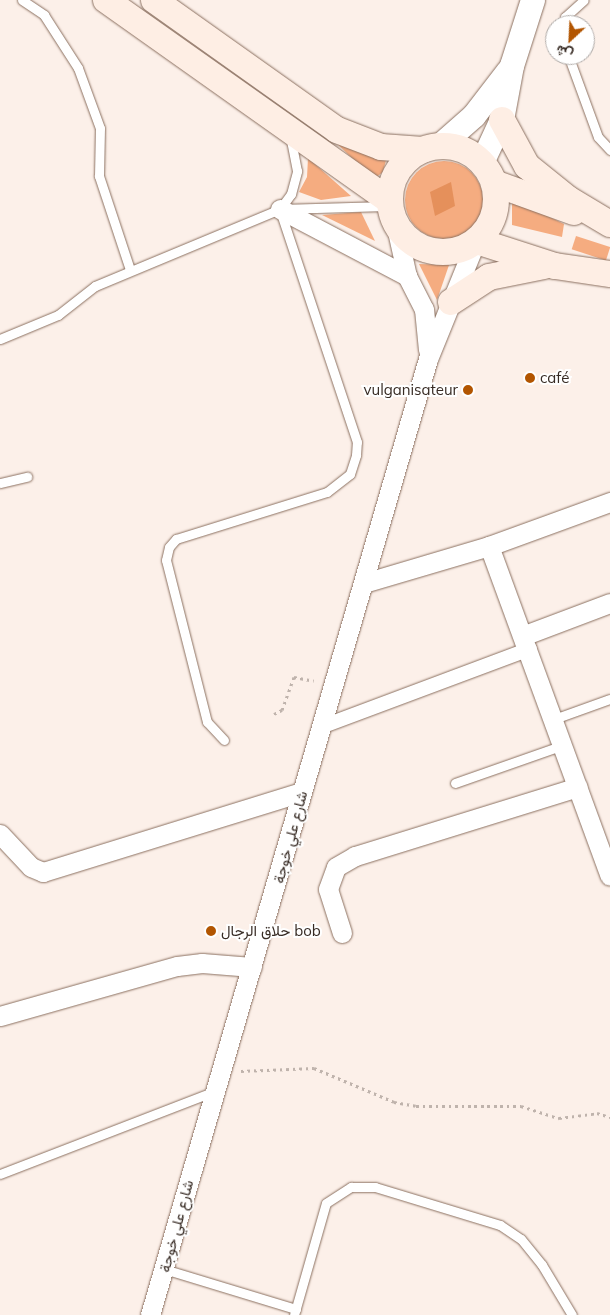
<!DOCTYPE html>
<html>
<head>
<meta charset="utf-8">
<style>
  body { margin:0 }
  #map { position:relative; width:610px; height:1315px; overflow:hidden; background:#fcf0e9; font-family:Mulish,Vazirmatn,sans-serif }
  div>[style] { position:absolute }
  .green>* { inset:0; background:#f5ac80; transform-origin:0 0 }
  .round { border-radius:50% }
  .water>* { inset:0; background:#e5905b }
  .path>* { height:3px; margin-top:-1.5px; transform-origin:0; background:repeating-linear-gradient(90deg,#bfb3ac 0 2.5px,transparent 0 6.5px) }
  .roads { filter:drop-shadow(0 0 1px #8b7060) drop-shadow(0 0 1px #8b7060) }
  .service>* { height:9px; margin:-4.5px; padding:0 4.5px; transform-origin:4.5px; border-radius:4.5px; background:#fff }
  .pedestrian>* { height:14px; margin:-7px; padding:0 7px; transform-origin:7px; border-radius:7px; background:#fff }
  .minor>* { height:19px; margin:-9.5px; padding:0 9.5px; transform-origin:9.5px; border-radius:9.5px; background:#fff }
  .tertiary>* { height:24px; margin:-12px; padding:0 12px; transform-origin:12px; border-radius:12px; background:#fff }
  .secondary>* { height:26px; margin:-13px; padding:0 13px; transform-origin:13px; border-radius:13px; background:#feeee4 }
  .secondary>.ring { margin:-13px; padding:0; box-sizing:content-box; background:none; border:26px solid #feeee4; border-radius:50% }
  .dots>* { width:14px; height:14px; translate:-50% -50%; box-sizing:border-box; border:2px solid #fff; border-radius:50% }
  span { translate:-50% -50%; white-space:nowrap; text-align:center; line-height:1.15; -webkit-text-stroke:4px #fff; paint-order:stroke }
  .poi-label { font-size:15px; color:#372b24 }
  .left { translate:0 -50%; text-align:left }
  .right { translate:-100% -50%; text-align:right }
  .street-label { font-size:15px; color:#372b24 }
  .north { position:absolute; left:545px; top:15px; width:50px; height:50px; box-sizing:border-box; background:#fff; border:1px solid #afaaa7; border-radius:50%; rotate:205deg; font-size:14px; font-weight:700; line-height:20px; text-align:center; color:#372b24 }
  .north::after { content:''; display:block; margin:auto; width:18px; height:22px; background:#b25500; clip-path:polygon(50% 0,100% 100%,50% 72%,0 100%) }
</style>
</head>
<body>
<div id="map">
  <div class="green">
    <div style="clip-path:polygon(332px 139px,386px 160px,383px 172px,374px 179px)"></div>
    <div style="clip-path:polygon(308px 158px,351px 196px,321px 200px,299px 192px,307px 177px)"></div>
    <div class="round" style="left:405px;top:161px;width:78px;height:78px"></div>
    <div style="clip-path:polygon(512px 198px,564px 224px,562px 237px,512px 225px)"></div>
    <div style="clip-path:polygon(361px 212px,375px 241px,322px 215px)"></div>
    <div style="left:576px;top:236px;width:36px;height:14px;rotate:18deg"></div>
    <div style="clip-path:polygon(419px 264px,449px 265px,437px 300px)"></div>
  </div>
  <div class="water">
    <div style="clip-path:polygon(451px 182px,455px 206px,435px 216px,430px 192px)"></div>
  </div>
  <div class="path">
    <div style="left:274px;top:714px;width:9px;rotate:-27deg"></div>
    <div style="left:282px;top:710px;width:35px;rotate:-70deg"></div>
    <div style="left:294px;top:677px;width:20px;rotate:11deg"></div>
    <div style="left:241px;top:1071px;width:73px;rotate:-2.4deg"></div>
    <div style="left:314px;top:1068px;width:87px;rotate:23deg"></div>
    <div style="left:394px;top:1102px;width:22px;rotate:10deg"></div>
    <div style="left:416px;top:1106px;width:105px"></div>
    <div style="left:521px;top:1106px;width:40px;rotate:18deg"></div>
    <div style="left:559px;top:1118px;width:38px;rotate:-7deg"></div>
    <div style="left:597px;top:1113px;width:14px;rotate:17deg"></div>
  </div>
  <div class="roads">
    <div class="service">
      <div style="left:22px;top:0;width:27px;rotate:34deg"></div>
      <div style="left:44px;top:15px;width:63px;rotate:57.3deg"></div>
      <div style="left:78px;top:68px;width:64px;rotate:69.9deg"></div>
      <div style="left:100px;top:128px;width:48px;rotate:91.2deg"></div>
      <div style="left:99px;top:176px;width:99px;rotate:71.7deg"></div>
      <div style="left:565px;top:25px;width:8px;rotate:-90deg"></div>
      <div style="left:565px;top:17px;width:25px;rotate:-42deg"></div>
      <div style="left:568px;top:55px;width:87px;rotate:69.9deg"></div>
      <div style="left:598px;top:137px;width:18px;rotate:47deg"></div>
      <div style="left:280px;top:209px;width:19px;rotate:-54deg"></div>
      <div style="left:291px;top:194px;width:24px;rotate:-75deg"></div>
      <div style="left:297px;top:171px;width:33px;rotate:-101deg"></div>
      <div style="left:0;top:339px;width:63px;rotate:-22.5deg"></div>
      <div style="left:58px;top:315px;width:47px;rotate:-38.1deg"></div>
      <div style="left:95px;top:286px;width:200px;rotate:-22.6deg"></div>
      <div style="left:280px;top:209px;width:107px;rotate:-1.6deg"></div>
      <div style="left:0;top:483px;width:28px;rotate:-13deg"></div>
      <div style="left:554px;top:719px;width:59px;rotate:-19.7deg"></div>
      <div style="left:224px;top:740px;width:25px;rotate:-133deg"></div>
      <div style="left:207px;top:722px;width:167px;rotate:-104.2deg"></div>
      <div style="left:166px;top:560px;width:13px;rotate:-77deg"></div>
      <div style="left:169px;top:547px;width:11px;rotate:-49deg"></div>
      <div style="left:176px;top:539px;width:158px;rotate:-17.3deg"></div>
      <div style="left:327px;top:492px;width:29px;rotate:-38deg"></div>
      <div style="left:350px;top:474px;width:20px;rotate:-72deg"></div>
      <div style="left:356px;top:455px;width:13px;rotate:-86deg"></div>
      <div style="left:357px;top:442px;width:243px;rotate:-108.4deg"></div>
      <div style="left:455px;top:783px;width:114px;rotate:-19.4deg"></div>
      <div style="left:0;top:1174px;width:227px;rotate:-21.1deg"></div>
      <div style="left:164px;top:1269px;width:138px;rotate:16.9deg"></div>
      <div style="left:294px;top:1315px;width:116px;rotate:-74.1deg"></div>
      <div style="left:326px;top:1203px;width:30px;rotate:-33deg"></div>
      <div style="left:351px;top:1187px;width:24px"></div>
      <div style="left:375px;top:1187px;width:131px;rotate:16.9deg"></div>
      <div style="left:500px;top:1225px;width:25px;rotate:34deg"></div>
      <div style="left:521px;top:1239px;width:33px;rotate:51deg"></div>
      <div style="left:542px;top:1265px;width:58px;rotate:59deg"></div>
    </div>
    <div class="pedestrian">
      <div style="left:321px;top:727px;width:223px;rotate:-20.5deg"></div>
    </div>
    <div class="minor">
      <div style="left:280px;top:209px;width:144px;rotate:27.8deg"></div>
      <div style="left:395px;top:222px;width:55px;rotate:77.5deg"></div>
      <div style="left:407px;top:276px;width:37px;rotate:63deg"></div>
      <div style="left:424px;top:309px;width:41px;rotate:84.4deg"></div>
      <div style="left:489px;top:546px;width:351px;rotate:69.9deg"></div>
      <div style="left:364px;top:583px;width:130px;rotate:-16.5deg"></div>
      <div style="left:489px;top:546px;width:129px;rotate:-20deg"></div>
      <div style="left:525px;top:635px;width:91px;rotate:-20.6deg"></div>
      <div style="left:0;top:834px;width:45px;rotate:46.8deg"></div>
      <div style="left:31px;top:867px;width:13px;rotate:23deg"></div>
      <div style="left:43px;top:872px;width:271px;rotate:-17.2deg"></div>
      <div style="left:342px;top:933px;width:46px;rotate:-107.7deg"></div>
      <div style="left:328px;top:889px;width:23px;rotate:-70deg"></div>
      <div style="left:336px;top:867px;width:22px;rotate:-30deg"></div>
      <div style="left:355px;top:856px;width:233px;rotate:-17.2deg"></div>
      <div style="left:0;top:1016px;width:184px;rotate:-15.8deg"></div>
      <div style="left:177px;top:966px;width:25px;rotate:-7deg"></div>
      <div style="left:202px;top:963px;width:50px;rotate:4.6deg"></div>
      <div style="left:150px;top:1315px;width:996px;rotate:-73.79deg"></div>
      <div style="left:428px;top:359px;width:125px;rotate:-67.9deg"></div>
    </div>
    <div class="tertiary">
      <div style="left:440px;top:146px;width:45px;rotate:-41.4deg"></div>
      <div style="left:474px;top:116px;width:56px;rotate:-52.3deg"></div>
      <div style="left:482px;top:163px;width:47px;rotate:-65.1deg"></div>
      <div style="left:502px;top:120px;width:55px;rotate:-79.5deg"></div>
      <div style="left:512px;top:66px;width:69px;rotate:-72.3deg"></div>
    </div>
    <div class="secondary">
      <div style="left:106px;top:0;width:348px;rotate:35.3deg"></div>
      <div style="left:154px;top:0;width:224px;rotate:35.4deg"></div>
      <div style="left:337px;top:130px;width:47px;rotate:21.1deg"></div>
      <div style="left:381px;top:147px;width:42px;rotate:4.1deg"></div>
      <div style="left:502px;top:120px;width:52px;rotate:61.5deg"></div>
      <div style="left:527px;top:166px;width:53px;rotate:38.8deg"></div>
      <div style="left:568px;top:199px;width:49px;rotate:30.8deg"></div>
      <div class="ring" style="left:390px;top:146px;width:80px;height:80px"></div>
      <div style="left:494px;top:183px;width:85px;rotate:19.9deg"></div>
      <div style="left:477px;top:241px;width:82px;rotate:17.8deg"></div>
      <div style="left:555px;top:266px;width:56px;rotate:8.3deg"></div>
      <div style="left:451px;top:302px;width:45px;rotate:-33.3deg"></div>
      <div style="left:489px;top:277px;width:56px;rotate:-11.3deg"></div>
    </div>
  </div>
  <div class="dots">
    <div style="left:530px;top:378px;background:#b25500"></div>
    <div style="left:468px;top:390px;background:#b25500"></div>
    <div style="left:211px;top:931px;background:#b25500"></div>
  </div>
  <div class="poi-label">
    <span class="left" style="left:540px;top:378px">café</span>
    <span class="right" style="left:458px;top:390px">vulganisateur</span>
    <span class="left" style="left:221px;top:931px">حلاق الرجال bob</span>
  </div>
  <div class="street-label">
    <span style="left:290px;top:837px;rotate:-75deg">شارع علي خوجة</span>
    <span style="left:176px;top:1226px;rotate:-75deg">شارع علي خوجة</span>
  </div>
  <div class="north">ش</div>
</div>
</body>
</html>
